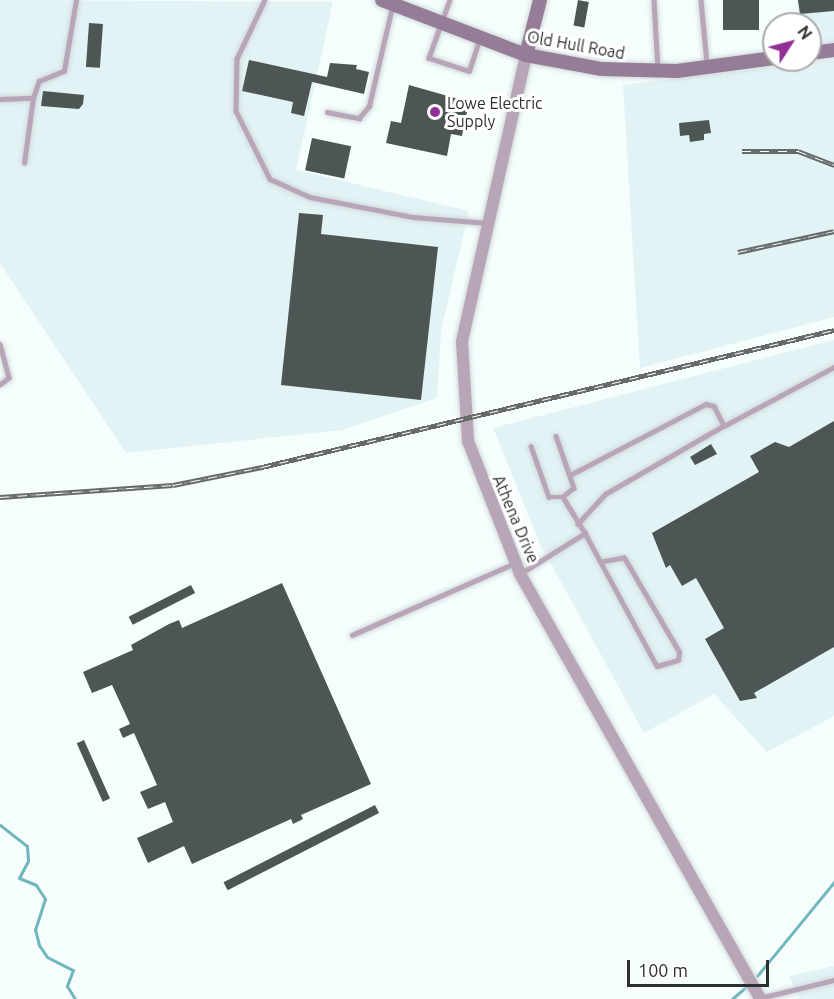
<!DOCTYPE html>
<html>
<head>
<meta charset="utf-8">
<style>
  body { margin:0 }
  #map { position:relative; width:834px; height:999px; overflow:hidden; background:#f5fdfd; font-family:Ubuntu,sans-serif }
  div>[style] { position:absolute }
  .built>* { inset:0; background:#e2f3f5 }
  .stream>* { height:3px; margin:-1.5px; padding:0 1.5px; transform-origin:1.5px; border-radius:1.5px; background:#70b6bd }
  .building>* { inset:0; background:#4e5555; transform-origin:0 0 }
  .roads { filter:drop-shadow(0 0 2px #d1d8d8) drop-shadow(0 0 2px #d1d8d8) }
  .service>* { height:4.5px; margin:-2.25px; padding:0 2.25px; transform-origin:2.25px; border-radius:2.25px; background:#b8a6b8 }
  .tertiary>* { height:12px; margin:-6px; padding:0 6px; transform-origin:6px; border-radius:6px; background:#b8a6b8 }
  .secondary>* { height:14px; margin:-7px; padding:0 7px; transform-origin:7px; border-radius:7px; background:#967d97 }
  .rail>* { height:5px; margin-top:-2.5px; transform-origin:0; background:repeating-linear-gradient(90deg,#fff 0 9px,#666a6a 0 18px); box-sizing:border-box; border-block:2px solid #666a6a }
  .dots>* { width:16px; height:16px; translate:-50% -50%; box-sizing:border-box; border:3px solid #fff; border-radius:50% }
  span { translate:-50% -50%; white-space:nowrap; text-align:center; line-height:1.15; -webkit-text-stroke:6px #fff; paint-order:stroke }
  .street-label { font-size:16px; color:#2d3030 }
  .poi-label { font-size:16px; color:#2d3030 }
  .left { translate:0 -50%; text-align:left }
  .north { position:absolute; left:762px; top:12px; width:60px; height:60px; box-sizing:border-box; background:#fff; border:2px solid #abacac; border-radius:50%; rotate:54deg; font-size:16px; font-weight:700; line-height:24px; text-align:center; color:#2d3030 }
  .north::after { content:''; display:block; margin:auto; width:21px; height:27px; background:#923098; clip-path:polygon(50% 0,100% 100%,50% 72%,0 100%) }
  .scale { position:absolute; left:627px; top:960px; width:142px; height:27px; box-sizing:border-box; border:3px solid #2d3030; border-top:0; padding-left:8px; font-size:18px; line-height:21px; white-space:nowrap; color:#2d3030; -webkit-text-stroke:4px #fff; paint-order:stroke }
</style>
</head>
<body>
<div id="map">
  <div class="built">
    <div style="clip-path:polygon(0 0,333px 2px,296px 170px,469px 211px,441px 331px,437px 398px,342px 430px,126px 453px,0 263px)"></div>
    <div style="clip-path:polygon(797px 0,834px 0,834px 47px,810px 50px,810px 24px,799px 24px)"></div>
    <div style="clip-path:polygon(834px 60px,834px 317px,640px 368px,623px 85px)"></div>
    <div style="clip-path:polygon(834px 340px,834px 716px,767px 752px,714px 694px,644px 733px,541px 546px,493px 428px)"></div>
    <div style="clip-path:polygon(834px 966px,834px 999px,800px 999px,789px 976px)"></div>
  </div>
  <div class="stream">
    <div style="left:0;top:825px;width:34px;rotate:38deg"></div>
    <div style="left:27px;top:846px;width:15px;rotate:86deg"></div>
    <div style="left:28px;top:861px;width:19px;rotate:118deg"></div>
    <div style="left:19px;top:878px;width:18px;rotate:22deg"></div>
    <div style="left:36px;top:885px;width:17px;rotate:57deg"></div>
    <div style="left:45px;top:899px;width:32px;rotate:108deg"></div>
    <div style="left:35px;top:929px;width:16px;rotate:76deg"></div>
    <div style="left:39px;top:945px;width:14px;rotate:56deg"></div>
    <div style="left:47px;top:957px;width:29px;rotate:27deg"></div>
    <div style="left:73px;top:970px;width:17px;rotate:111deg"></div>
    <div style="left:67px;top:986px;width:15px;rotate:58deg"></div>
    <div style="left:757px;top:976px;width:122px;rotate:-50.7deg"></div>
    <div style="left:732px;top:999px;width:23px;rotate:-41deg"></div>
  </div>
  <div class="building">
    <div style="left:578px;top:0;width:11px;height:26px;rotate:10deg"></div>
    <div style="left:723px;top:0;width:36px;height:30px"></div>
    <div style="clip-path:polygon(798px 0,834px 0,834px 11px,800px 14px)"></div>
    <div style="left:89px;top:23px;width:14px;height:44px;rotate:4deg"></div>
    <div style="clip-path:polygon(249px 60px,327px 77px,330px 63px,357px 65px,356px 69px,369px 72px,364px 94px,312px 82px,304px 116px,291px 113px,293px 102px,242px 91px)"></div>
    <div style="clip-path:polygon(409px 85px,469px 102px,462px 136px,451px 134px,447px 156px,386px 143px,391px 121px,401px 123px)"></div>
    <div style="clip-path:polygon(43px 91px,84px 95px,83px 104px,79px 109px,41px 106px)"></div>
    <div style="clip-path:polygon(709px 120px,711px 133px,704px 134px,704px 140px,690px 142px,689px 135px,680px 136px,679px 123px)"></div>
    <div style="left:312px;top:138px;width:40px;height:33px;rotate:12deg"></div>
    <div style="clip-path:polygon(299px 213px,323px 215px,321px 234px,438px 247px,421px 400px,281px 385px)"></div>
    <div style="clip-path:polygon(834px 421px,834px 647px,754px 693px,757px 698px,740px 701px,705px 639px,724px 628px,696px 578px,682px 586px,670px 565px,666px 568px,652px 533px,759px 472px,750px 456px,775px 442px,789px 447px)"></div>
    <div style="clip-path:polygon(711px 444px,717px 454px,695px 465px,690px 457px)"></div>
    <div style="clip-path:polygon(282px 583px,371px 784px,301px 815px,303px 819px,293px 824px,291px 819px,192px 864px,184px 846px,148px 863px,137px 838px,173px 822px,165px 802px,148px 809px,140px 792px,157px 785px,134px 733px,123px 738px,119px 729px,130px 724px,112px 685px,92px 693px,83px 672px,133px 650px,131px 645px,169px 624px,179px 620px,182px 628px)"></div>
    <div style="left:191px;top:585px;width:9px;height:70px;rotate:63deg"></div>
    <div style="left:84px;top:740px;width:64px;height:8px;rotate:66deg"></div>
    <div style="left:375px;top:805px;width:9px;height:170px;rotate:63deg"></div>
  </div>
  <div class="roads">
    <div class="service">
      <div style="left:265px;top:0;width:65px;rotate:115.4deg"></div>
      <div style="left:237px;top:59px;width:52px;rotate:91.1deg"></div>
      <div style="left:236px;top:111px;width:76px;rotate:63.4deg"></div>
      <div style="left:270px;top:179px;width:44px;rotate:24.2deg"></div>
      <div style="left:310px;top:197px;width:105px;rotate:11deg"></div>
      <div style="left:413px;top:217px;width:75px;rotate:4.6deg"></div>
      <div style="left:450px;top:0;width:62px;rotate:109.9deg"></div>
      <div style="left:429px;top:58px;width:42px;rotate:18deg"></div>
      <div style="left:469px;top:71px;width:32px;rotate:-72deg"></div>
      <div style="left:654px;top:0;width:69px;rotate:86.7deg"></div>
      <div style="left:701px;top:0;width:64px;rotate:84.6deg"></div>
      <div style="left:0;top:99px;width:33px;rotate:-2deg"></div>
      <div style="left:327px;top:112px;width:33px;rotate:11deg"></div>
      <div style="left:359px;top:118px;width:16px;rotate:-50deg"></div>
      <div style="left:369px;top:106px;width:102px;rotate:-76.9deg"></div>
      <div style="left:24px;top:163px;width:66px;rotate:-82.1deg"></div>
      <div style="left:33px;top:98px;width:18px;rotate:-71deg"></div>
      <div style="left:39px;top:81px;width:27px;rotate:-22deg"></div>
      <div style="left:64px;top:71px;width:72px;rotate:-80.4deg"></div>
      <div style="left:0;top:344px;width:35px;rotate:75deg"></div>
      <div style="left:9px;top:378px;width:11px;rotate:142deg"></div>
      <div style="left:724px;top:426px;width:125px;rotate:-28.2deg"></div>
      <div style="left:556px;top:436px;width:55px;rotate:70.9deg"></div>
      <div style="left:574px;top:488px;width:14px;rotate:141deg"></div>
      <div style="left:563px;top:497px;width:42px;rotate:58.6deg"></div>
      <div style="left:531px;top:446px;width:54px;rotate:70.6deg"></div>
      <div style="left:549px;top:497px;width:14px"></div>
      <div style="left:570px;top:475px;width:153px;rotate:-27.6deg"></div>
      <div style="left:706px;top:404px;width:8px;rotate:14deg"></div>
      <div style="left:714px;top:406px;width:22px;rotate:63deg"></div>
      <div style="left:724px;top:426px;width:136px;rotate:150deg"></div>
      <div style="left:606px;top:494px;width:41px;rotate:133deg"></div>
      <div style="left:520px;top:574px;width:77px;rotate:-32.2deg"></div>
      <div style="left:585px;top:533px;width:151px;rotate:61.6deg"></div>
      <div style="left:657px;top:666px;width:22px;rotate:-16deg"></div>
      <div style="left:678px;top:660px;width:8px;rotate:-83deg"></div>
      <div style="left:679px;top:652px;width:109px;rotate:-120.3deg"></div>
      <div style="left:624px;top:558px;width:22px;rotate:170deg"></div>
      <div style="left:352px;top:635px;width:178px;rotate:-23.8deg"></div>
      <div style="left:760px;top:998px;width:76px;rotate:-13.7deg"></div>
    </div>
    <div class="tertiary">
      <div style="left:526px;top:55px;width:294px;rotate:102.6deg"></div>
      <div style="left:462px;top:342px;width:99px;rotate:86.5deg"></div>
      <div style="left:468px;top:441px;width:143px;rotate:68.6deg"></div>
      <div style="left:520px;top:574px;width:488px;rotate:60.5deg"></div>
    </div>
    <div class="secondary">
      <div style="left:382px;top:0;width:154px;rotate:20.9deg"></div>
      <div style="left:526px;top:55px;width:76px;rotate:10.6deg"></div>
      <div style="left:601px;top:69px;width:76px;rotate:1.5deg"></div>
      <div style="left:677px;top:71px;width:98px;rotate:-7.6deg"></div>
      <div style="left:810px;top:53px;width:24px;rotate:-7deg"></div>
      <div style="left:526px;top:55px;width:57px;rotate:-75.7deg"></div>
    </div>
  </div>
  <div class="rail">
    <div style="left:742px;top:151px;width:56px"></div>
    <div style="left:798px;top:151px;width:39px;rotate:21deg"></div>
    <div style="left:738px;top:252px;width:98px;rotate:-12.3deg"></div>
    <div style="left:0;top:497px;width:173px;rotate:-4deg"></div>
    <div style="left:173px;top:485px;width:91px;rotate:-11.4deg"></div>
    <div style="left:262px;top:467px;width:588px;rotate:-13.47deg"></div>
  </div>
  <div class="dots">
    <div style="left:435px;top:112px;background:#923098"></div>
  </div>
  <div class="street-label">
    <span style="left:576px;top:45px;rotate:10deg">Old Hull Road</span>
    <span style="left:516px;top:519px;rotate:67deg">Athena Drive</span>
  </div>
  <div class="poi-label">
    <span class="left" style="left:447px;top:112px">Lowe Electric<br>Supply</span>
  </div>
  <div class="north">N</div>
  <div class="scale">100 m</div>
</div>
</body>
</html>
